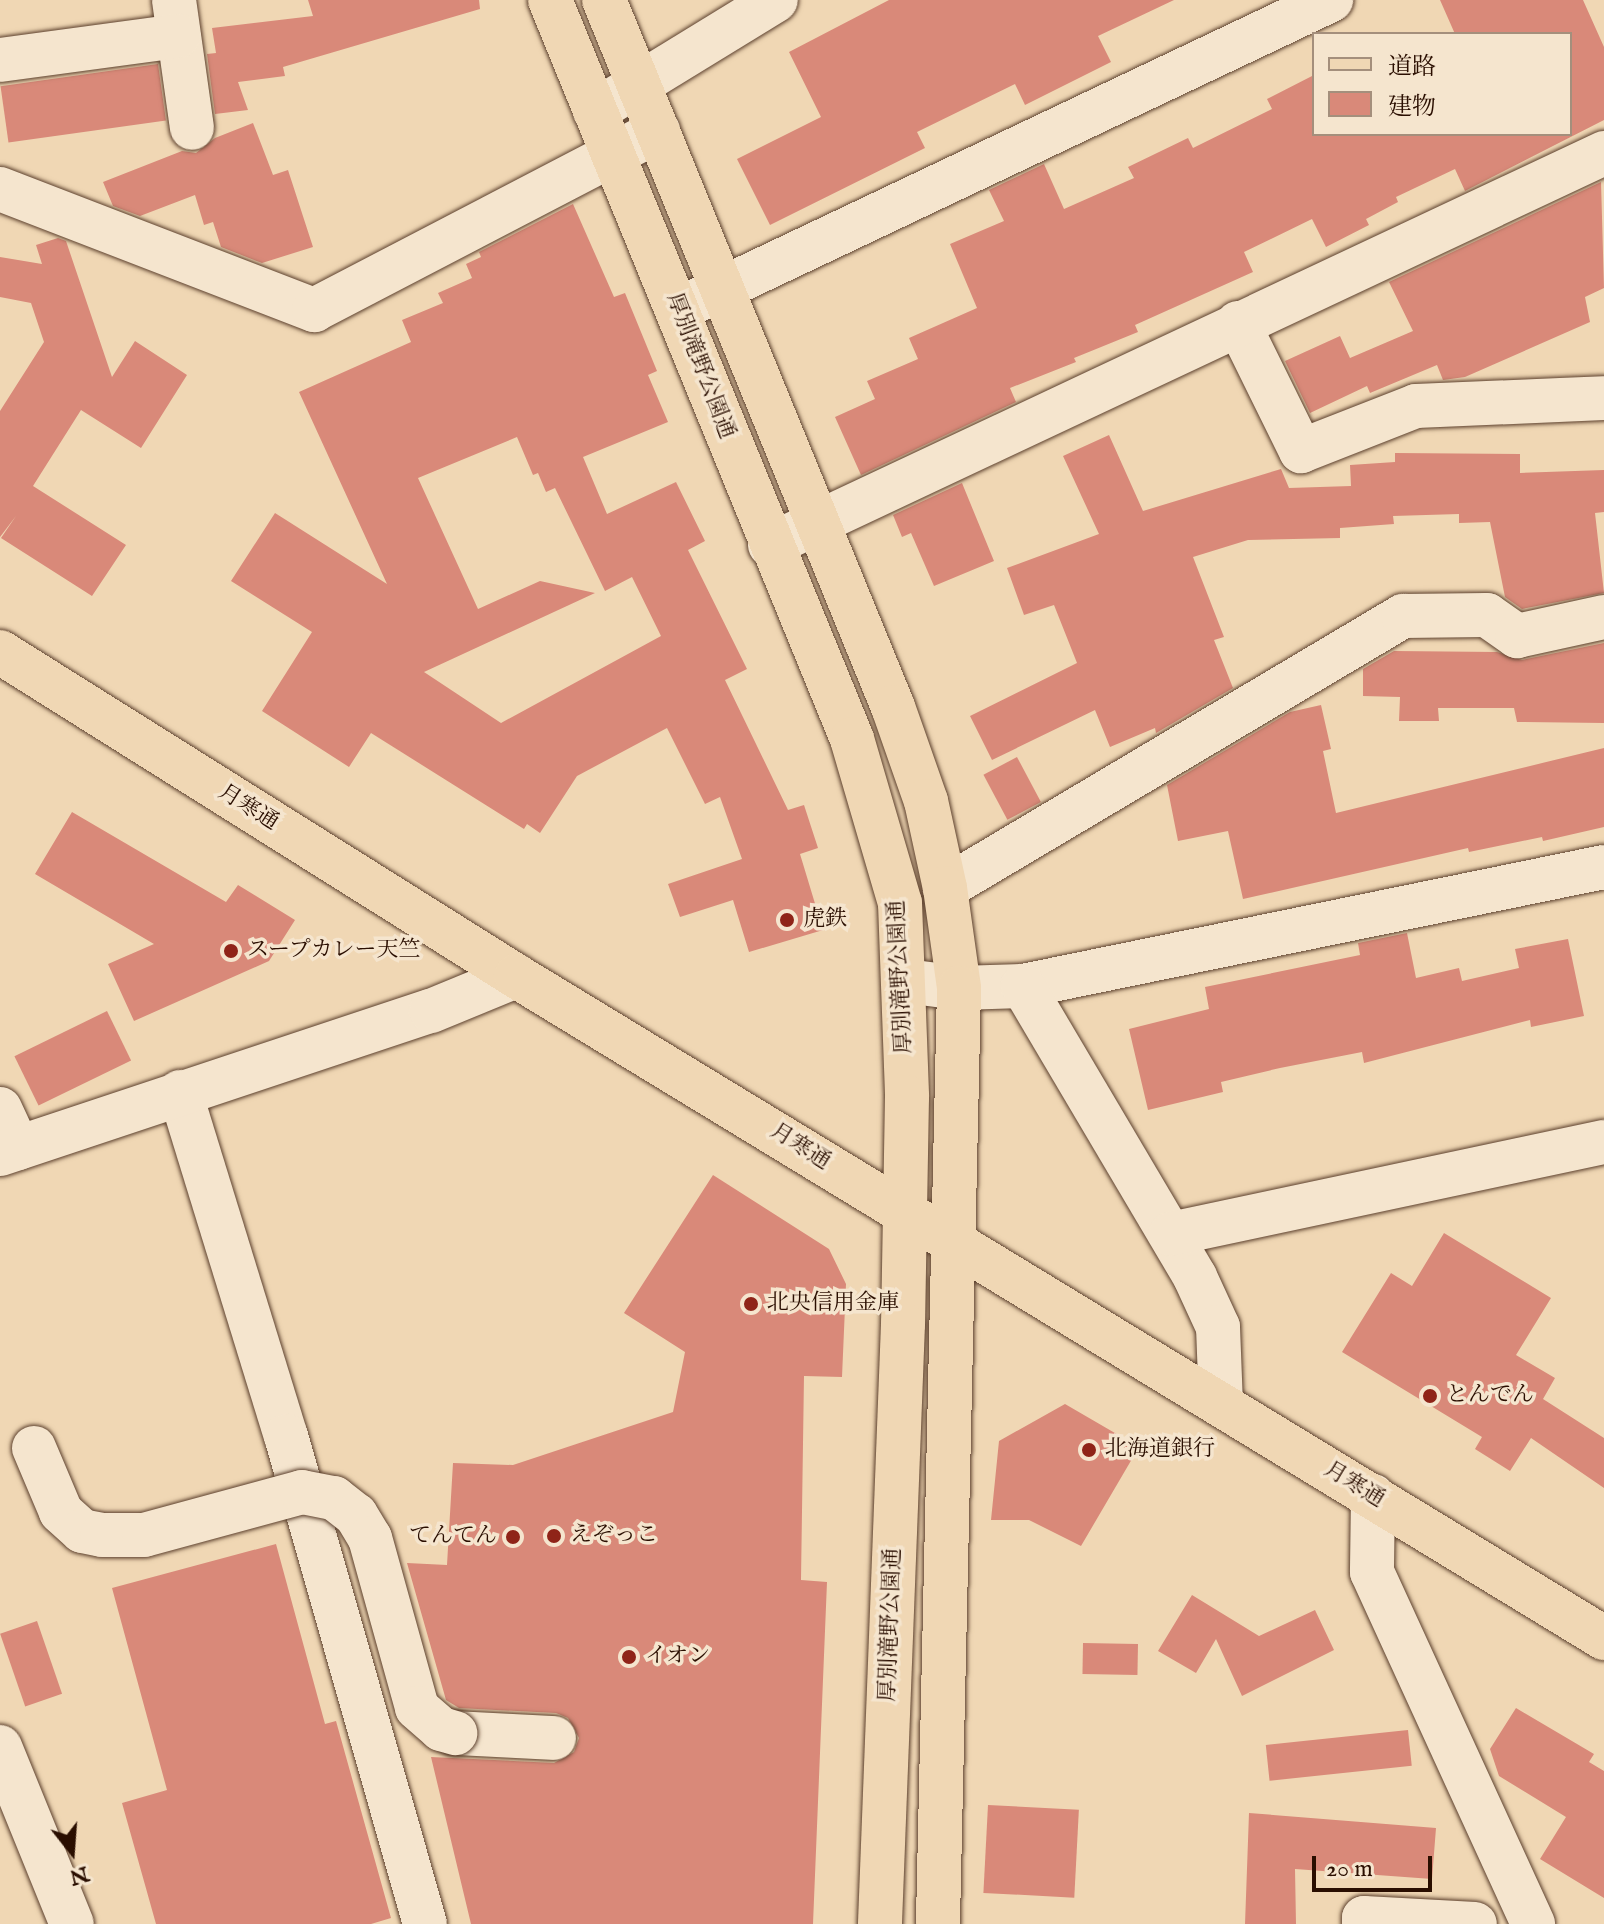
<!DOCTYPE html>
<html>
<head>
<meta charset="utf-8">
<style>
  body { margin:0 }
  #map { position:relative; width:1604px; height:1924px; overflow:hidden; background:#f0d7b4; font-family:"IM FELL English","Noto Serif JP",serif }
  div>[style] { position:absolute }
  .building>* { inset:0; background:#d98979; transform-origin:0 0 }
  .roads { filter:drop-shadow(0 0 2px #5c402d) drop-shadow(0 0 2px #5c402d) }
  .minor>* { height:44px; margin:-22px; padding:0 22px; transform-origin:22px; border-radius:22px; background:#f5e5ce }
  .major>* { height:44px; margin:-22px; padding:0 22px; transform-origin:22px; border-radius:22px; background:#f0d7b4 }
  .highway>* { height:44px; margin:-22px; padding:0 22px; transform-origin:22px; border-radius:22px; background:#f0d7b4 }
  .bridges { filter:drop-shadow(0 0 2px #5c402d) drop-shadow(0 0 2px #5c402d) }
  .minor-bridge>* { height:44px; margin:-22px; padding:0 22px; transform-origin:22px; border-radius:22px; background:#f5e5ce }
  .dots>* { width:22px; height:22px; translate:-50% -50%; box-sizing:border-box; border:4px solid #f5e5ce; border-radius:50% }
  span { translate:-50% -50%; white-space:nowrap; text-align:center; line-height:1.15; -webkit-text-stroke:7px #f5e5ce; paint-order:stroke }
  .street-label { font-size:22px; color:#2a0e00 }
  .poi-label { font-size:22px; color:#2a0e00 }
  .left { translate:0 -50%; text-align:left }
  .right { translate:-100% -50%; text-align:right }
  .legend { position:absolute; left:1312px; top:32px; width:260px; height:104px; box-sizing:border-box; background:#f5e5ce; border:2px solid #a48f7c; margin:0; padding:10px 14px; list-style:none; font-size:24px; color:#2a0e00 }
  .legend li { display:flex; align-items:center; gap:16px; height:40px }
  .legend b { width:40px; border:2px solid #a48f7c }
  .north { position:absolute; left:32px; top:1812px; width:80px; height:80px; -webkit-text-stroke:6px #f5e5ce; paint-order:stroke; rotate:163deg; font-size:22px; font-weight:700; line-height:32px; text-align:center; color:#2a0e00 }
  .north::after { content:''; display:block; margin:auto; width:28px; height:36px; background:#2a0e00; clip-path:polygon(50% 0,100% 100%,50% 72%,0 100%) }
  .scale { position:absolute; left:1312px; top:1856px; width:120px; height:36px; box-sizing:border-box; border:4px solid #2a0e00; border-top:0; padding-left:10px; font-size:24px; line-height:28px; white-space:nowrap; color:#2a0e00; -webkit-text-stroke:6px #f5e5ce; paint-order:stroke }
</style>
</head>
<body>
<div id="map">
  <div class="building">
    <div style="clip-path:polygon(308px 0,479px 0,480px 9px,283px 67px,285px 76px,238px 82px,248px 110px,215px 114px,207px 54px,216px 53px,212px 28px,313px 16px)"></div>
    <div style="clip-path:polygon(889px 0,1174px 0,1098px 36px,1111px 62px,1025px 105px,1015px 84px,917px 132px,925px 148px,770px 225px,737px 159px,821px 117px,789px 52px)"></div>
    <div style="clip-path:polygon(1440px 0,1583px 0,1604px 47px,1604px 120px,1465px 191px,1455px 169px,1396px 197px,1398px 202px,1366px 219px,1369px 225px,1326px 247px,1312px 219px,1244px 252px,1253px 272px,1135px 325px,1138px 332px,1074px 358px,1076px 362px,1010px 388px,1016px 402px,861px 475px,835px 417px,875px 399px,867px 381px,918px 359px,909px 338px,977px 308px,950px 244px,1004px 221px,989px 190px,1044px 164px,1064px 209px,1134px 178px,1128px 167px,1188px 138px,1193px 148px,1272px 109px,1267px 99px,1314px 75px,1314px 134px,1570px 134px,1570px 34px,1455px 34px)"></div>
    <div style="left:158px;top:64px;width:57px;height:159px;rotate:82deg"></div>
    <div style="clip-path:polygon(253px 123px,273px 175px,288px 170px,313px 247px,262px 263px,221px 247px,213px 222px,204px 225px,195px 195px,140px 216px,113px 206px,103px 182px,182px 151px,196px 153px,215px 138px)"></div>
    <div style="clip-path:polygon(1601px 182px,1604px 288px,1585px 297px,1590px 322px,1465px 377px,1443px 380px,1437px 365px,1370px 393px,1367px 386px,1310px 413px,1285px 361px,1340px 336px,1350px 358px,1413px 331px,1389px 282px)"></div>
    <div style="clip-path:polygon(evenodd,573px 204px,614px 297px,625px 293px,657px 371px,648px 375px,668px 422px,583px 457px,607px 514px,676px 482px,705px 541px,688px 550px,747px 669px,725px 680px,788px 810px,804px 805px,818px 848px,800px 854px,823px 930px,749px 952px,733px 900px,680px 917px,668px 884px,742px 859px,720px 797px,705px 804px,667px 728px,577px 776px,540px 833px,527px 824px,524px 829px,371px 733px,349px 767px,262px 711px,312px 632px,231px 581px,275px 513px,387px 584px,299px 392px,411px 342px,402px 320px,443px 303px,438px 293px,472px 278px,466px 264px,481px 257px,479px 252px,573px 204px,517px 437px,533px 475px,538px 473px,546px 492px,555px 488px,605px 591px,632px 577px,661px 636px,501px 723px,424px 672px,595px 593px,540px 581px,478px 609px,418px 478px,517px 437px)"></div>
    <div style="clip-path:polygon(58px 238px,66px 241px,112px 377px,135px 341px,187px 375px,141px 448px,81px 410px,33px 486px,126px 545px,92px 596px,1px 538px,16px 516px,0 537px,0 411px,44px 342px,31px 303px,0 297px,0 257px,42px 264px,36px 245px)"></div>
    <div style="clip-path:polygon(1109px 435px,1143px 511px,1281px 469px,1289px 488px,1351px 486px,1350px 465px,1395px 462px,1395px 453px,1520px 454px,1520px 473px,1604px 470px,1604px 512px,1595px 513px,1604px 593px,1522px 609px,1505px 597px,1490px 522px,1459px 523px,1459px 514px,1393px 516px,1394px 524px,1340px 528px,1340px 538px,1248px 540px,1193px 557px,1224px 637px,1214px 640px,1233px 688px,1156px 733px,1155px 728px,1110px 747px,1095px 710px,992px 760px,970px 716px,1077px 663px,1054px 605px,1024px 615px,1007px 568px,1099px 534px,1063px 456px)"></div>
    <div style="clip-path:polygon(962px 483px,994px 561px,934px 586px,911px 533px,902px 537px,893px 515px)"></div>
    <div style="clip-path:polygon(1604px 643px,1604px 723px,1517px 722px,1514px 708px,1438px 708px,1439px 721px,1399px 721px,1400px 697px,1363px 696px,1363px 669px,1394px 651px,1497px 652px,1522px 660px)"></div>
    <div style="clip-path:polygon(1321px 705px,1331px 749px,1323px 751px,1336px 813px,1604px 748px,1604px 827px,1543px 841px,1542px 837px,1469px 852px,1468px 848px,1243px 899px,1228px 831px,1178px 841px,1167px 785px,1290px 712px)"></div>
    <div style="left:1017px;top:757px;width:51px;height:38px;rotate:62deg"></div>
    <div style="clip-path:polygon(72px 812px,226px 902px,238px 885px,295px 920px,269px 961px,134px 1021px,108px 964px,154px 944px,35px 874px)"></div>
    <div style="clip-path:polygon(1407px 933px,1416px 978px,1459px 968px,1462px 981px,1519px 968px,1515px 949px,1568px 939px,1584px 1016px,1531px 1027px,1530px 1020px,1364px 1063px,1362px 1052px,1280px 1068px,1221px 1082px,1223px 1092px,1148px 1110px,1129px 1029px,1209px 1009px,1205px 987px,1360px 955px,1358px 943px)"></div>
    <div style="left:107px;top:1011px;width:55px;height:103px;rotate:64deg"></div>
    <div style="clip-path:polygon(713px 1175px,829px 1249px,846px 1284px,842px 1377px,804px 1376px,801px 1580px,827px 1582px,813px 1924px,471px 1924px,431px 1757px,554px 1763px,574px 1752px,579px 1738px,568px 1718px,556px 1713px,459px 1708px,446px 1700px,407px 1563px,447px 1565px,453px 1463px,513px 1465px,673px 1412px,685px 1352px,624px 1313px)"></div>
    <div style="clip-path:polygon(1444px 1233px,1551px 1298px,1516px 1355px,1555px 1378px,1543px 1399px,1604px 1438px,1604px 1488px,1531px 1438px,1510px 1471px,1475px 1449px,1482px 1437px,1342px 1352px,1391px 1273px,1412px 1286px)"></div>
    <div style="clip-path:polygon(1065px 1404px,1139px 1447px,1081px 1546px,1029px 1520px,991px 1520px,999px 1441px)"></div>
    <div style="clip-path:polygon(276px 1544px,325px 1724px,336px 1721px,391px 1918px,371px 1924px,156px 1924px,122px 1803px,167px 1790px,112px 1588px)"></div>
    <div style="clip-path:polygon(1192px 1595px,1259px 1636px,1315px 1610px,1334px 1650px,1242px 1696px,1216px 1639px,1196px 1673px,1158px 1651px)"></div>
    <div style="left:37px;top:1621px;width:77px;height:39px;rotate:71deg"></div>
    <div style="left:1083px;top:1643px;width:55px;height:31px;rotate:1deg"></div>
    <div style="clip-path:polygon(1516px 1708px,1594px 1754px,1589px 1762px,1604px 1771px,1604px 1898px,1540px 1859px,1566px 1817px,1499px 1776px,1490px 1749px)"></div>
    <div style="left:1408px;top:1730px;width:36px;height:143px;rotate:84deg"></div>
    <div style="left:988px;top:1805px;width:91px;height:88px;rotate:3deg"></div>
    <div style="clip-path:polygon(1249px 1813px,1436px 1828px,1432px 1879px,1295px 1869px,1296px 1924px,1245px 1924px)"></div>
  </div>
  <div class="roads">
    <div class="minor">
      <div style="left:174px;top:0;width:129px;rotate:82deg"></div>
      <div style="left:0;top:60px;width:180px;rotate:-7.7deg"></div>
      <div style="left:595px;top:111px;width:212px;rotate:-31.5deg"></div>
      <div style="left:0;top:189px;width:337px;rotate:21.1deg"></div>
      <div style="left:314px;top:310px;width:388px;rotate:-27.5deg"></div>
      <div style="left:677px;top:310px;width:724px;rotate:-25.36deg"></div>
      <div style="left:1238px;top:323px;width:143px;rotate:63.8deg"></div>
      <div style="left:1301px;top:451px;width:123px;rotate:-21.4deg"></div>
      <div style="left:1416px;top:406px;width:188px;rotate:-2.4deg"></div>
      <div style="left:770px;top:545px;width:922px;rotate:-25.17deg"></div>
      <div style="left:945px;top:888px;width:533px;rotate:-30.71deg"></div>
      <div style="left:1403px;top:616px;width:84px;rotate:-0.7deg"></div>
      <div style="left:1487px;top:615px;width:37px;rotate:35deg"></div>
      <div style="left:1517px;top:636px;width:89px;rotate:-12.3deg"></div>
      <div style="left:906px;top:981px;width:53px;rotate:7.5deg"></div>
      <div style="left:959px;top:988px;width:64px;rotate:-1.8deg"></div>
      <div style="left:1023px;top:986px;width:593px;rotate:-11.58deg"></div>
      <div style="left:1023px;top:986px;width:338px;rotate:59.4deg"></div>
      <div style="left:1195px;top:1277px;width:55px;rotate:65.3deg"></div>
      <div style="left:1218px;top:1327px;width:77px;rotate:87.8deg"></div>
      <div style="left:180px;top:1092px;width:360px;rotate:72.9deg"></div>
      <div style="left:286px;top:1436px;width:507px;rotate:74.1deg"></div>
      <div style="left:0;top:1109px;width:43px;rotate:65.2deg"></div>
      <div style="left:0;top:1154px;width:454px;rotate:-18.4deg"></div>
      <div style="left:431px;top:1011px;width:92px;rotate:-22.4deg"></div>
      <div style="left:1171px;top:1234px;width:443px;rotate:-12deg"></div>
      <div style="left:1373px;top:1496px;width:76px;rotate:90.8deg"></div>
      <div style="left:1372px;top:1572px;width:387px;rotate:65.4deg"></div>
      <div style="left:455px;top:1733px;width:99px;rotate:2.9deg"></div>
      <div style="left:0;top:1747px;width:191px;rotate:67.9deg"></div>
      <div style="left:1364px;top:1924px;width:6px;rotate:-90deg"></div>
      <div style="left:1364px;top:1918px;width:111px;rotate:3.1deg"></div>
    </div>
    <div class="major">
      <div style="left:550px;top:0;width:798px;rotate:67.77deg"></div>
      <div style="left:852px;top:739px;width:171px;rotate:73.7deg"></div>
      <div style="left:900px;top:903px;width:194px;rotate:87.9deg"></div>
      <div style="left:907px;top:1097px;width:227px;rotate:91deg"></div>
      <div style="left:903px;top:1324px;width:600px;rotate:92.2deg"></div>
      <div style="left:604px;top:0;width:764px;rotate:67.77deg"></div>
      <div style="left:893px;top:707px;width:100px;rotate:70.7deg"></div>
      <div style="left:926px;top:801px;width:89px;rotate:77.7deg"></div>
      <div style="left:945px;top:888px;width:101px;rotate:82deg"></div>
      <div style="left:959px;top:988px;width:936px;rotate:91.29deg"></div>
    </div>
    <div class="highway">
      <div style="left:0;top:652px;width:609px;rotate:32.12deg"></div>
      <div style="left:516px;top:976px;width:1274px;rotate:31.32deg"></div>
    </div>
  </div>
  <div class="bridges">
    <div class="minor-bridge">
      <div style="left:34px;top:1448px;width:69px;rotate:67.1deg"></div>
      <div style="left:61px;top:1512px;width:28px;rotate:42deg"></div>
      <div style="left:82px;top:1531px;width:20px;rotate:11deg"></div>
      <div style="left:102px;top:1535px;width:42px"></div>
      <div style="left:144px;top:1535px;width:164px;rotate:-15.2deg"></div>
      <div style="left:302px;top:1492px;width:33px;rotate:11deg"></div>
      <div style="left:334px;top:1498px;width:28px;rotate:38deg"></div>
      <div style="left:356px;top:1515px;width:27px;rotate:59deg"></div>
      <div style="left:370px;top:1538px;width:176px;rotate:74.5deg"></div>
      <div style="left:417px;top:1708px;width:32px;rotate:41deg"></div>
      <div style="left:441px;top:1729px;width:15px;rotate:16deg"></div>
    </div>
  </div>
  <div class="dots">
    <div style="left:787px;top:920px;background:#8f2418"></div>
    <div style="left:231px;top:951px;background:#8f2418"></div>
    <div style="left:751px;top:1304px;background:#8f2418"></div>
    <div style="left:1430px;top:1396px;background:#8f2418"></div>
    <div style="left:1089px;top:1450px;background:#8f2418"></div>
    <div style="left:554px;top:1536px;background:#8f2418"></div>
    <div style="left:513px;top:1537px;background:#8f2418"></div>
    <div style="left:629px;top:1657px;background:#8f2418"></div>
  </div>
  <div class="street-label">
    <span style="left:700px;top:366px;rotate:69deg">厚別滝野公園通</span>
    <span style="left:248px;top:808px;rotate:32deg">月寒通</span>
    <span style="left:901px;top:977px;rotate:-93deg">厚別滝野公園通</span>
    <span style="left:800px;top:1147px;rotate:32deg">月寒通</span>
    <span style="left:1354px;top:1485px;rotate:31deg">月寒通</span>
    <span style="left:891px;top:1625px;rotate:-88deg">厚別滝野公園通</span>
  </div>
  <div class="poi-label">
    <span class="left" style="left:803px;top:920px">虎鉄</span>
    <span class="left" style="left:247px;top:951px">スープカレー天竺</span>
    <span class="left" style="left:767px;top:1304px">北央信用金庫</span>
    <span class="left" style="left:1446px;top:1396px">とんでん</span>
    <span class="left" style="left:1105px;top:1450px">北海道銀行</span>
    <span class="left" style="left:570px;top:1536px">えぞっこ</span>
    <span class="right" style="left:497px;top:1537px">てんてん</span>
    <span class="left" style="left:645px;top:1657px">イオン</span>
  </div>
  <ul class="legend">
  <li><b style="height:10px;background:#f0d7b4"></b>道路</li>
  <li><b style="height:22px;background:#d98979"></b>建物</li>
  </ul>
  <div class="north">N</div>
  <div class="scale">20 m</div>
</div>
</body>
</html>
